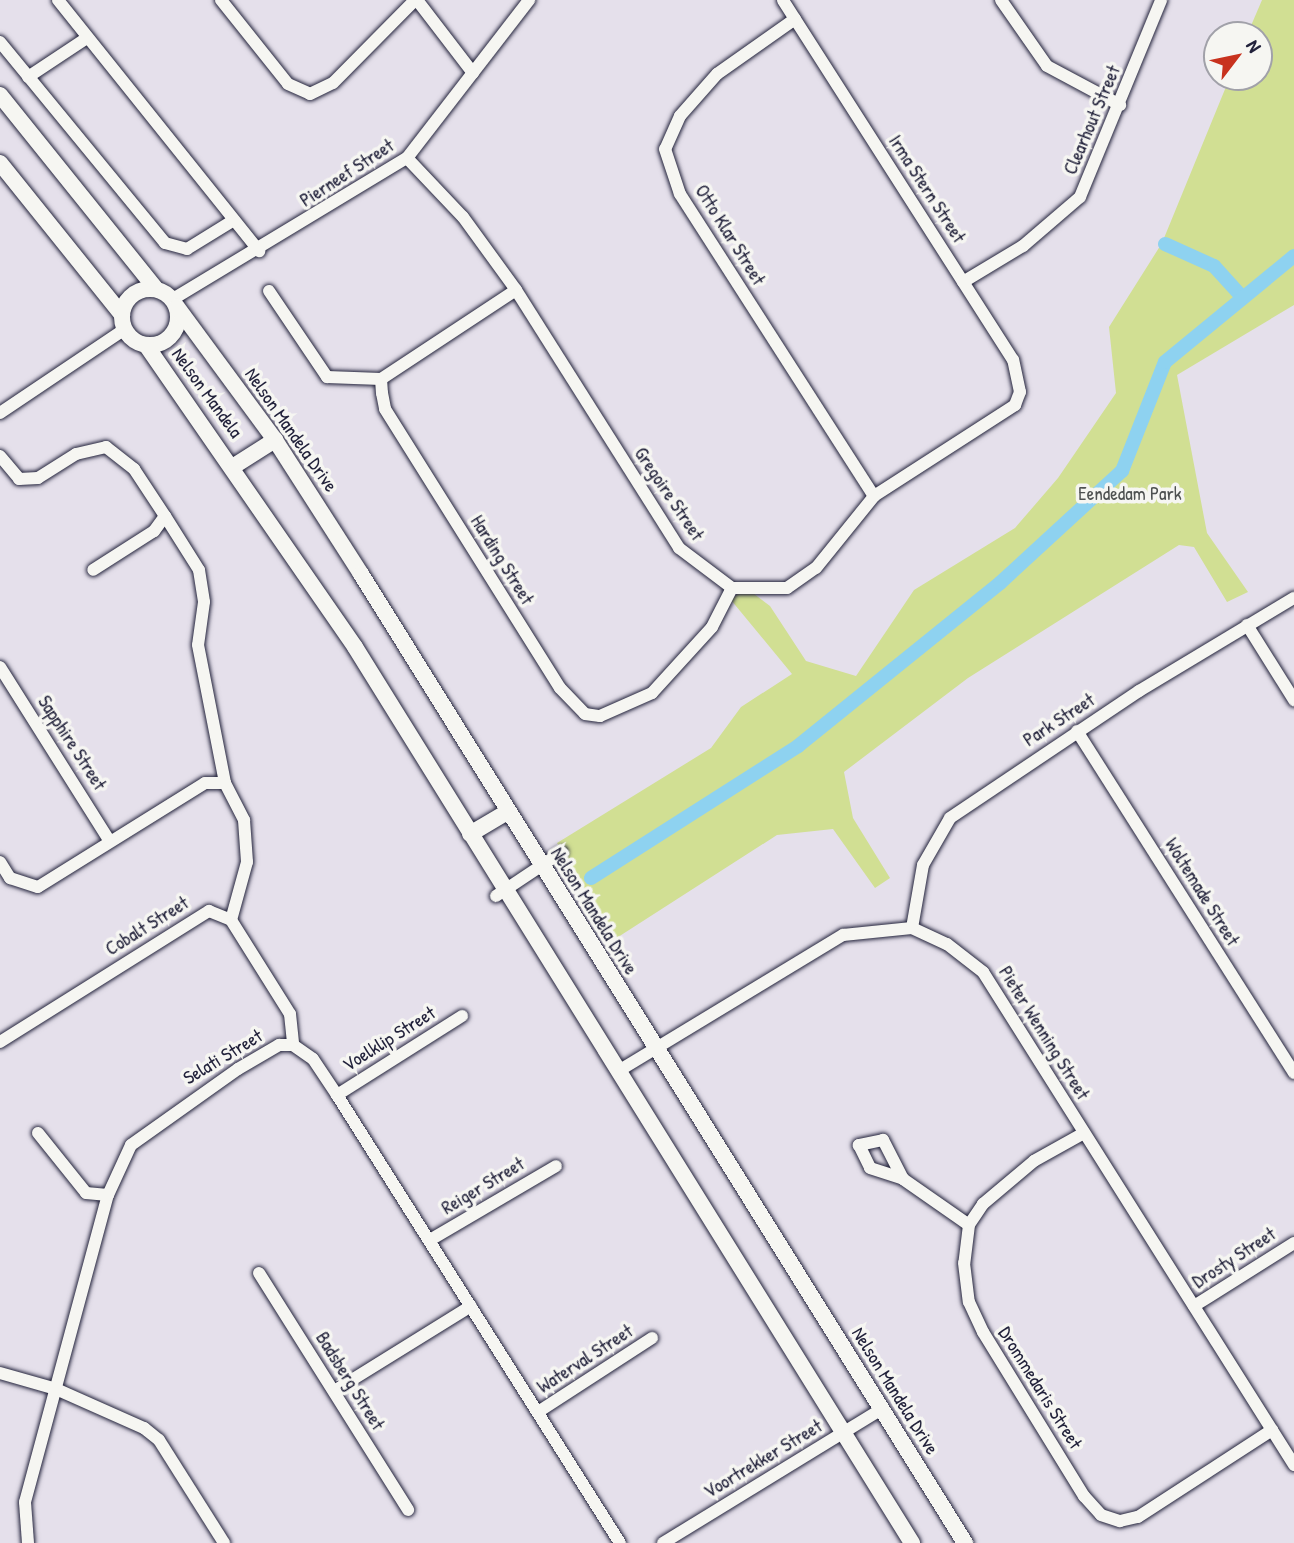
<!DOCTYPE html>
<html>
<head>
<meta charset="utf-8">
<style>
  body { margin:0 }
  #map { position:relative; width:1294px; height:1543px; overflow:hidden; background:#e5e0eb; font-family:"Patrick Hand",sans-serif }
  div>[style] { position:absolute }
  .green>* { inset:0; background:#d1df93 }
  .canal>* { height:14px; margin:-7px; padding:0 7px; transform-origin:7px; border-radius:7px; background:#8ed2f0 }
  .roads { filter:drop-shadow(0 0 2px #22223b) drop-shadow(0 0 2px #22223b) }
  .street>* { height:12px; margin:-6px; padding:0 6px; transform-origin:6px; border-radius:6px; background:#f6f6f2 }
  .secondary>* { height:16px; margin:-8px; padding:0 8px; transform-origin:8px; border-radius:8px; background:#f6f6f2 }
  .secondary>.ring { margin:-8px; padding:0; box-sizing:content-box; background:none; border:16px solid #f6f6f2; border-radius:50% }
  span { translate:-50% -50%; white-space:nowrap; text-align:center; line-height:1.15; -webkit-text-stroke:7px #f6f6f2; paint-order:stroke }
  .street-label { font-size:19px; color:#22223b }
  .park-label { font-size:19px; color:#4e5151 }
  .north { position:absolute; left:1203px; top:21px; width:70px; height:70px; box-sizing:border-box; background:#f6f6f2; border:2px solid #a1a1a9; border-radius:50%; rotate:58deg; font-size:19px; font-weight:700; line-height:28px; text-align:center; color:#22223b }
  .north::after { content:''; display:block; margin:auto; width:24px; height:32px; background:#c8321e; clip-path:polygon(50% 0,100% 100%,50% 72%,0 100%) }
</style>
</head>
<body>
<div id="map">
  <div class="green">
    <div style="clip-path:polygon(1262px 0,1294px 0,1294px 305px,1177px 375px,1207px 533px,1248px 592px,1227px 602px,1194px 547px,1179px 545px,968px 678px,844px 772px,853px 818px,890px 878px,875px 888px,833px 829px,777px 835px,615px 939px,557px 843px,711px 748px,741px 707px,792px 674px,731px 600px,745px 587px,770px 606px,806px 661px,856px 676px,914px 590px,1015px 528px,1058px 478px,1116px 393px,1109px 327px,1162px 243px,1230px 77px,1259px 77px,1259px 35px,1247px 35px)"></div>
  </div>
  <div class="canal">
    <div style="left:1165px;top:244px;width:54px;rotate:24.2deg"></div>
    <div style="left:1214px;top:266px;width:43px;rotate:47.8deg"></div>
    <div style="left:591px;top:878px;width:246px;rotate:-32.5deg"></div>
    <div style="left:798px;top:746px;width:260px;rotate:-38.9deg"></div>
    <div style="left:1000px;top:583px;width:166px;rotate:-42.6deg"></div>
    <div style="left:1122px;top:471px;width:117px;rotate:-68.5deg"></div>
    <div style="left:1165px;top:362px;width:167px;rotate:-39.4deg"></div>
  </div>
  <div class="roads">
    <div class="street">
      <div style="left:58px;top:0;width:322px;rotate:51.3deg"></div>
      <div style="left:221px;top:0;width:107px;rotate:51.4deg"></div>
      <div style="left:288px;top:84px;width:24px;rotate:24deg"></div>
      <div style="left:310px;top:94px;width:25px;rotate:-26deg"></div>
      <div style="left:333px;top:83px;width:117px;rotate:-45.3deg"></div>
      <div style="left:417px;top:0;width:92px;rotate:52.5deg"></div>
      <div style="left:1001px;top:0;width:80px;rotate:55.1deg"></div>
      <div style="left:1047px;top:66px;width:83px;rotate:28.1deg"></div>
      <div style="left:795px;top:19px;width:95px;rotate:144.8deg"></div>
      <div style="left:717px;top:74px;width:56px;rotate:131.4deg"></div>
      <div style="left:680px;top:116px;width:36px;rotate:114deg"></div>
      <div style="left:665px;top:149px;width:47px;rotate:71.6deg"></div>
      <div style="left:680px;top:194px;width:359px;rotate:57.3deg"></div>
      <div style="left:0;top:42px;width:260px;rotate:50.6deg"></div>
      <div style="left:165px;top:243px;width:23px;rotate:15deg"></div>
      <div style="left:187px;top:249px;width:55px;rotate:-31.7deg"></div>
      <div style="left:28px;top:77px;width:71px;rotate:-33.5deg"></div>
      <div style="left:407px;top:158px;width:81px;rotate:46.5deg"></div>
      <div style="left:463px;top:217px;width:90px;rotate:54deg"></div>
      <div style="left:516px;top:290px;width:305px;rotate:57.7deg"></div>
      <div style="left:679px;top:548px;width:66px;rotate:37deg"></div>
      <div style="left:732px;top:588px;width:55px"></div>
      <div style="left:787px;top:588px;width:35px;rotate:-35deg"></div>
      <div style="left:816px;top:568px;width:92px;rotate:-51.1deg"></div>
      <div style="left:874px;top:496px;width:168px;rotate:-32.8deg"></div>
      <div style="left:1015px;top:405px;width:14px;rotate:-69deg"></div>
      <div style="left:1020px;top:392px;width:33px;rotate:-102deg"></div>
      <div style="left:1013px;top:360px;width:427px;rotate:-122.6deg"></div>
      <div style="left:963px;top:282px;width:70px;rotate:-31deg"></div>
      <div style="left:1023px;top:246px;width:75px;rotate:-40.7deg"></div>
      <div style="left:1080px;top:197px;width:213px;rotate:-67.6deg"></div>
      <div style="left:516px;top:290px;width:162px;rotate:146.6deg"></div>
      <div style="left:381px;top:379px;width:14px;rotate:86deg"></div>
      <div style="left:382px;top:393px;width:16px;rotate:79deg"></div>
      <div style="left:385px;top:409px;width:329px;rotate:57.9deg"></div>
      <div style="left:560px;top:688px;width:36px;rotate:46deg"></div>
      <div style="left:585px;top:714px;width:15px;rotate:8deg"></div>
      <div style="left:600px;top:716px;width:57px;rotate:-23.9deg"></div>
      <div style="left:652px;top:693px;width:89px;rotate:-47.7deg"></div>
      <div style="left:712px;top:627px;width:44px;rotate:-62.9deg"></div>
      <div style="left:269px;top:291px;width:104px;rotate:56deg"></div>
      <div style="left:327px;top:377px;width:54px;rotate:2.1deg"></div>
      <div style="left:173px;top:299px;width:273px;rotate:-31.1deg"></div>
      <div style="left:407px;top:158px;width:200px;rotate:-52.3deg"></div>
      <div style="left:0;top:413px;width:151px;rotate:-33.9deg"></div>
      <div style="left:0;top:456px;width:30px;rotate:50deg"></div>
      <div style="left:19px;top:479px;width:19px;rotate:-3deg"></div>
      <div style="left:38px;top:478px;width:45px;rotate:-32.3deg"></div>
      <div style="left:76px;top:454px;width:31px;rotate:-13deg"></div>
      <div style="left:106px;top:447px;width:36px;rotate:38deg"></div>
      <div style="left:134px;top:469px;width:56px;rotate:56.6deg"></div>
      <div style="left:165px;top:516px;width:19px;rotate:126deg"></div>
      <div style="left:154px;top:531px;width:72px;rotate:147.4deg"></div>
      <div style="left:165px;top:516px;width:64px;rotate:57.8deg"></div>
      <div style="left:199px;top:570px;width:32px;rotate:81deg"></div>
      <div style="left:204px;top:602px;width:43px;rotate:97.9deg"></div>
      <div style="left:198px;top:645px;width:141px;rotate:78.9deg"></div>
      <div style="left:225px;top:783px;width:42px;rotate:62.8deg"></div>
      <div style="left:244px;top:820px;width:42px;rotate:85.9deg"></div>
      <div style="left:247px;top:862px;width:60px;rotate:105.4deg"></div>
      <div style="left:1247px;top:625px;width:89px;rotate:57.9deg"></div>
      <div style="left:0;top:667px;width:204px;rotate:57.8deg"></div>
      <div style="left:1077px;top:731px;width:405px;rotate:57.6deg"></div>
      <div style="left:0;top:862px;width:19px;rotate:58deg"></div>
      <div style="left:10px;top:878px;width:29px;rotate:18deg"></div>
      <div style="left:38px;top:887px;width:197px;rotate:-31.9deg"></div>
      <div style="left:205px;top:783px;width:20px"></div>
      <div style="left:496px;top:896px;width:79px;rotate:-33.7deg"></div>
      <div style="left:912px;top:928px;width:64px;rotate:-80.1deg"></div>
      <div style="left:923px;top:865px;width:54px;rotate:-60.1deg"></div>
      <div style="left:950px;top:818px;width:228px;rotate:-33.9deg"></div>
      <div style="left:1139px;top:691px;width:181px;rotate:-31deg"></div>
      <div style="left:0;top:1042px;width:247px;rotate:-32.1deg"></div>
      <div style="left:209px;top:911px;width:24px;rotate:22deg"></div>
      <div style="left:231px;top:920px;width:111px;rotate:57.9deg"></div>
      <div style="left:290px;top:1014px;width:31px;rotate:84deg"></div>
      <div style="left:620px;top:1070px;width:261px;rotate:-31.2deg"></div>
      <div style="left:843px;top:935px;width:69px;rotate:-5.8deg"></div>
      <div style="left:912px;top:928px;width:38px;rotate:25deg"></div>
      <div style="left:947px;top:944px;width:46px;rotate:37.9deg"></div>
      <div style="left:983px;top:972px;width:583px;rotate:57.75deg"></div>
      <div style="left:337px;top:1095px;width:148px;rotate:-32.3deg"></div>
      <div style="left:38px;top:1133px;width:77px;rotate:51.3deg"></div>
      <div style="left:86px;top:1193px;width:22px;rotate:5deg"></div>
      <div style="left:1084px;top:1133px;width:57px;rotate:150.8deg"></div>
      <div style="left:1034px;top:1161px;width:67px;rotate:139.9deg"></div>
      <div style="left:983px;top:1204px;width:25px;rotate:124deg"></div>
      <div style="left:969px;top:1225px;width:38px;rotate:97deg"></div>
      <div style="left:964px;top:1263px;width:39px;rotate:83deg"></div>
      <div style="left:969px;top:1302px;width:33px;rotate:65deg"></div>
      <div style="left:983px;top:1332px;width:193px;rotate:58.4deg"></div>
      <div style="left:1084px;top:1496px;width:25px;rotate:48deg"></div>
      <div style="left:1101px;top:1515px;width:20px;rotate:18deg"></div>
      <div style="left:1120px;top:1521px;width:18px;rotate:-13deg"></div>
      <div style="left:1138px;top:1517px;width:160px;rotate:-33deg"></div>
      <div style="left:903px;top:1179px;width:44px;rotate:-117.1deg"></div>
      <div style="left:883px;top:1140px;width:25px;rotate:168deg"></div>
      <div style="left:859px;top:1145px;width:25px;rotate:64deg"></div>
      <div style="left:870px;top:1168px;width:35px;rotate:18deg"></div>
      <div style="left:903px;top:1179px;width:80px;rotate:34.9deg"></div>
      <div style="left:430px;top:1240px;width:146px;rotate:-30.4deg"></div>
      <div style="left:259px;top:1273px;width:280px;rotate:57.8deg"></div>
      <div style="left:1194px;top:1306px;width:118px;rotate:-32.2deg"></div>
      <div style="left:0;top:1373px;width:58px;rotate:15.9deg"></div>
      <div style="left:56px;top:1389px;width:96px;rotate:23.9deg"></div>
      <div style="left:144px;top:1428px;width:19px;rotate:39deg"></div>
      <div style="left:159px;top:1440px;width:122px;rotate:57.7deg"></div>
      <div style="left:334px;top:1391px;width:161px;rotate:-31.8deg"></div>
      <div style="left:538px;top:1412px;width:136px;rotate:-33deg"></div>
      <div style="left:28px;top:1543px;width:41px;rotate:-94.2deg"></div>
      <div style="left:25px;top:1502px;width:318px;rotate:-74.9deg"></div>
      <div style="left:108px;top:1195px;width:55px;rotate:-65.3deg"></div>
      <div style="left:131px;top:1145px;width:131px;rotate:-35.4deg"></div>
      <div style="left:238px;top:1069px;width:48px;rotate:-30.3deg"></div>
      <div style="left:279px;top:1045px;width:14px"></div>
      <div style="left:293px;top:1045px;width:24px;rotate:35deg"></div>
      <div style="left:313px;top:1059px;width:43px;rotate:56.3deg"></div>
      <div style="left:337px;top:1095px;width:530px;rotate:57.72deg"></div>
      <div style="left:663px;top:1543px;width:257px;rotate:-31.5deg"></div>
    </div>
    <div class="secondary">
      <div style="left:0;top:95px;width:249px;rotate:51.2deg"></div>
      <div style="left:0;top:163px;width:195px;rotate:51.2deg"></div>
      <div class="ring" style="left:122px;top:289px;width:40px;height:40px"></div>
      <div style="left:177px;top:307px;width:165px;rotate:53.6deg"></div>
      <div style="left:275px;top:440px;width:159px;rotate:57.3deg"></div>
      <div style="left:361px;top:574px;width:1142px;rotate:58.06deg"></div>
      <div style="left:146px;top:345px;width:367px;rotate:55.3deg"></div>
      <div style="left:355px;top:647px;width:1055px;rotate:58.13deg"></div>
      <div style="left:234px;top:466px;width:49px;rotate:-32.4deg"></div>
      <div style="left:470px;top:834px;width:43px;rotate:-30.7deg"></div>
    </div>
  </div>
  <div class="street-label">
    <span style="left:1092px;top:120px;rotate:-67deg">Clearhout Street</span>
    <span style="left:347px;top:173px;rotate:-33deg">Pierneef Street</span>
    <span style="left:927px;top:189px;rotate:57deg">Irma Stern Street</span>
    <span style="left:730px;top:235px;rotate:58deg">Otto Klar Street</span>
    <span style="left:207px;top:393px;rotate:54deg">Nelson Mandela</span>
    <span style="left:291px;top:430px;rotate:55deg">Nelson Mandela Drive</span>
    <span style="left:669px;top:494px;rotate:56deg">Gregoire Street</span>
    <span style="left:502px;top:560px;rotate:58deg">Harding Street</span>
    <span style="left:1059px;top:720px;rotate:-33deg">Park Street</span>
    <span style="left:72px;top:743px;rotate:57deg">Sapphire Street</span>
    <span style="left:1202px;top:892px;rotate:58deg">Woltemade Street</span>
    <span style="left:594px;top:911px;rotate:58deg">Nelson Mandela Drive</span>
    <span style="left:147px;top:926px;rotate:-32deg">Cobalt Street</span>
    <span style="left:1044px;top:1033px;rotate:58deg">Pieter Wenning Street</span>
    <span style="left:389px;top:1039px;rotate:-32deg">Voelklip Street</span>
    <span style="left:223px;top:1057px;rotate:-31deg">Selati Street</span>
    <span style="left:483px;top:1186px;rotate:-31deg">Reiger Street</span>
    <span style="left:1234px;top:1258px;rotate:-33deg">Drosty Street</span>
    <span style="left:585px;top:1359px;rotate:-33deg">Waterval Street</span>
    <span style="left:350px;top:1381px;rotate:58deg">Badsberg Street</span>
    <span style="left:1040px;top:1388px;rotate:58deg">Drommedaris Street</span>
    <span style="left:895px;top:1391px;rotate:58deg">Nelson Mandela Drive</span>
    <span style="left:763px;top:1459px;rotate:-31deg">Voortrekker Street</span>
  </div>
  <div class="park-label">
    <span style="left:1130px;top:494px">Eendedam Park</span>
  </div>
  <div class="north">N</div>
</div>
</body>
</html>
